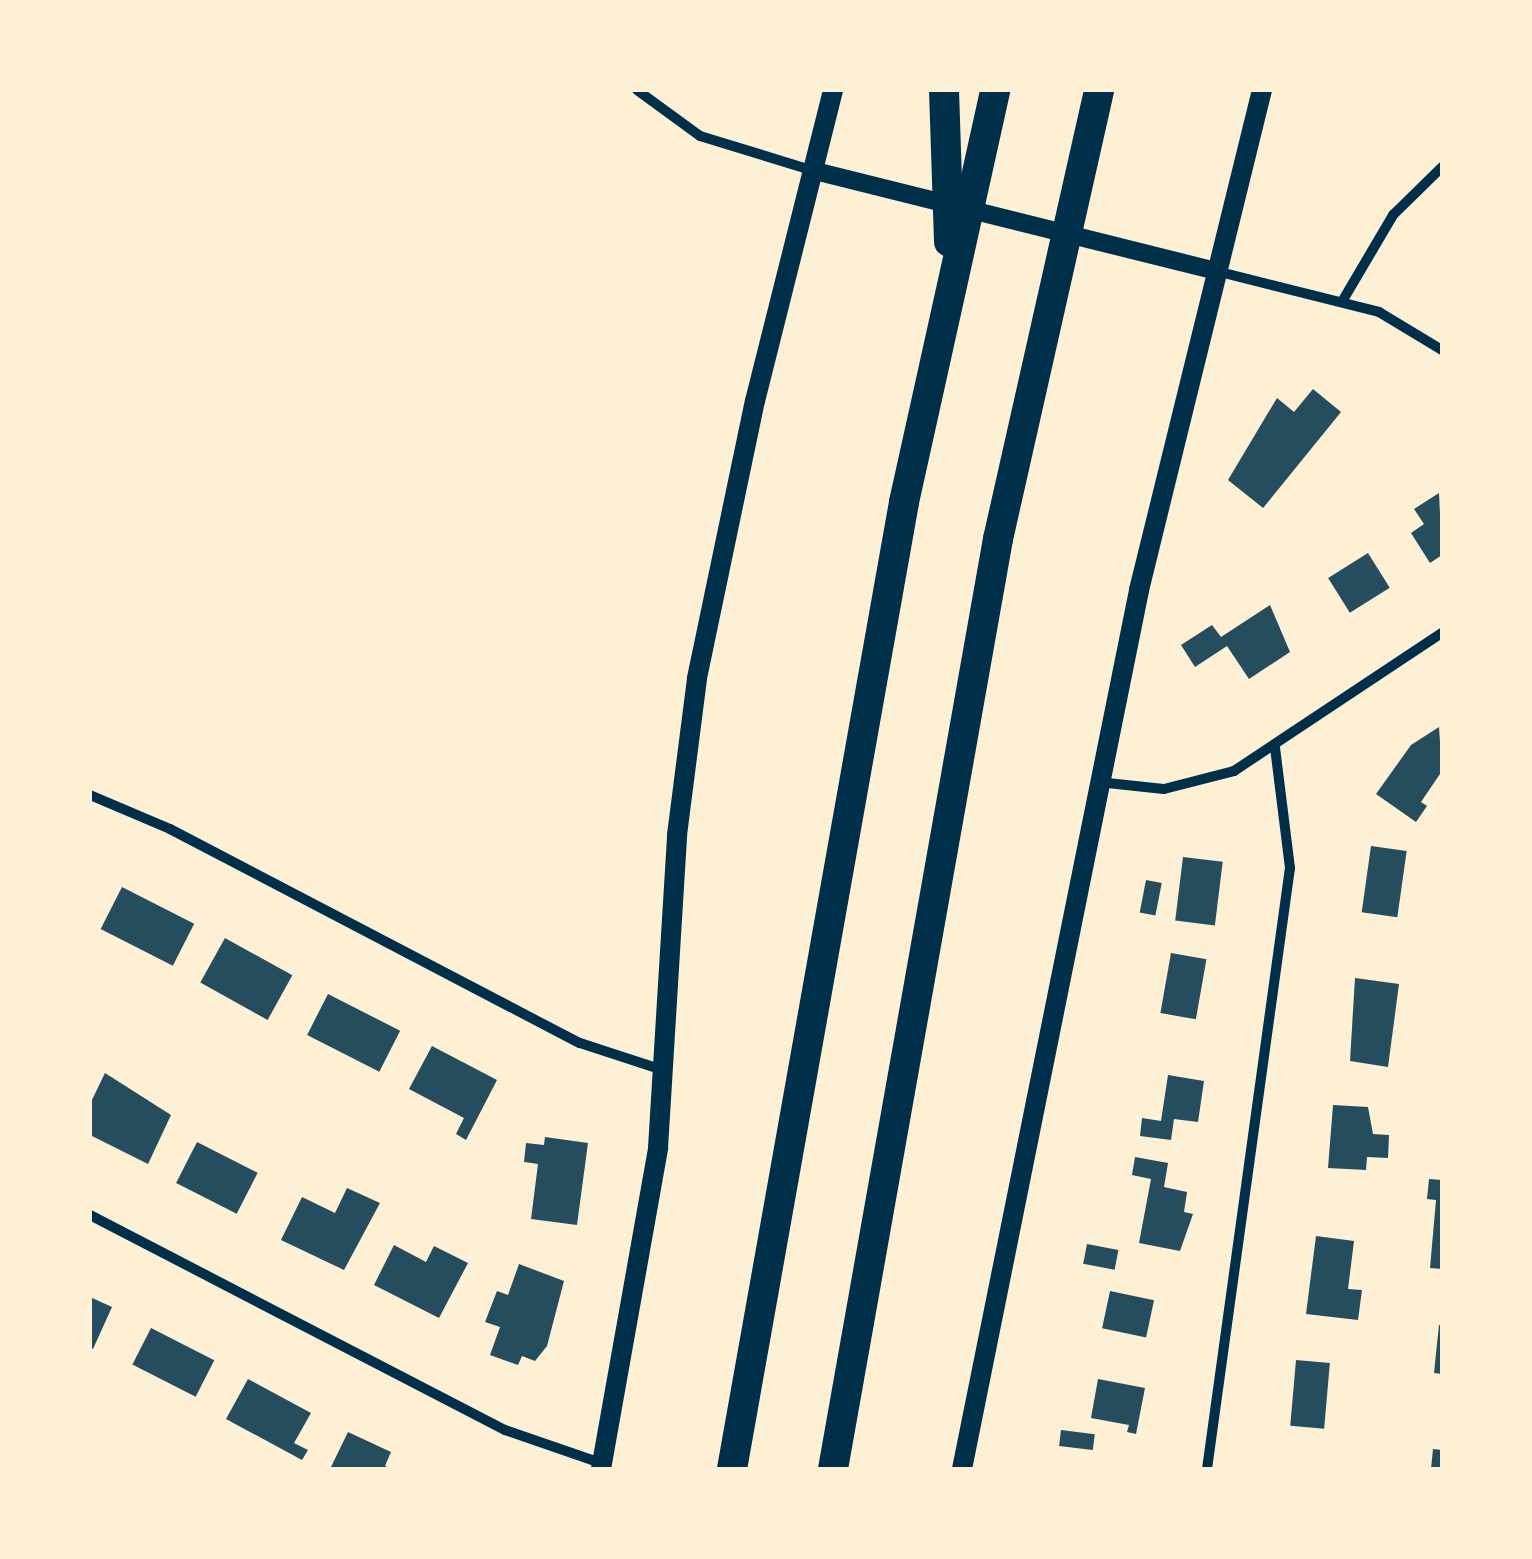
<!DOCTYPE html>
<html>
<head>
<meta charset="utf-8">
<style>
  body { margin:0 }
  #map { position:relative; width:1532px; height:1559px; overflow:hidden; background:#fdf0d5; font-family:Quicksand,sans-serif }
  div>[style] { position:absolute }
  .building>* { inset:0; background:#264d5e; transform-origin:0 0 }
  .minor>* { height:10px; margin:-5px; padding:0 5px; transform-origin:5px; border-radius:5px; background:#003049 }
  .tertiary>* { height:18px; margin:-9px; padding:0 9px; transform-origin:9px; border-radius:9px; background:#003049 }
  .secondary>* { height:20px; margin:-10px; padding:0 10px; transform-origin:10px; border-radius:10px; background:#003049 }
  .motorway>* { height:30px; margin:-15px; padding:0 15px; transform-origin:15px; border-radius:15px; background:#003049 }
  span { translate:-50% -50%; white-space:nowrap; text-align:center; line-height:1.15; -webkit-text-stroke:8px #fdf0d5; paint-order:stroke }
  .frame { position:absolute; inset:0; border:92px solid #fdf0d5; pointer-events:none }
</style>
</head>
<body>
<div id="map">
  <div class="building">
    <div style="clip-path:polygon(1313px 389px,1341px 412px,1263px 508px,1228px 480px,1277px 398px,1294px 412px)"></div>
    <div style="clip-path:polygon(1439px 493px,1442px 555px,1430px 563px,1411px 533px,1424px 524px,1414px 509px)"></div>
    <div style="left:1368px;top:553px;width:41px;height:47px;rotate:58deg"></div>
    <div style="clip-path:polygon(1270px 605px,1290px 652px,1249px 679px,1227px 646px,1195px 667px,1181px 645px,1212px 625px,1221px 637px)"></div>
    <div style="clip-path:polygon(1439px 727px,1442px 771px,1421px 802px,1427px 806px,1416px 822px,1376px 794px,1411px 745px)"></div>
    <div style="left:1371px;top:846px;width:36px;height:67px;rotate:8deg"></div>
    <div style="left:1183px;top:857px;width:40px;height:64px;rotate:7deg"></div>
    <div style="left:1146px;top:880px;width:16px;height:33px;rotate:11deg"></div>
    <div style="left:122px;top:887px;width:81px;height:47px;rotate:27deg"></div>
    <div style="left:225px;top:938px;width:77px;height:51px;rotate:29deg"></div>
    <div style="left:1171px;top:953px;width:36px;height:61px;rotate:10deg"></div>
    <div style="clip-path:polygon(1355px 978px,1399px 984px,1388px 1067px,1350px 1061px)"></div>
    <div style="left:328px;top:994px;width:81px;height:46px;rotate:27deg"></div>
    <div style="clip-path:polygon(432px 1046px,497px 1080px,466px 1140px,456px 1134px,464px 1118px,409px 1089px)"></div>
    <div style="clip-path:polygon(105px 1073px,171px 1115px,148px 1164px,90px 1135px,90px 1104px)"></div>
    <div style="clip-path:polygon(1168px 1075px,1204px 1081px,1198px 1122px,1174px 1119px,1171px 1140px,1140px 1136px,1142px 1118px,1161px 1121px)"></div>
    <div style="clip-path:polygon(1333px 1105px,1368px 1107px,1373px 1134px,1389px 1135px,1388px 1158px,1367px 1157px,1366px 1170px,1328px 1168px)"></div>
    <div style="clip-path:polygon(545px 1137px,588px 1143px,577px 1225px,531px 1219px,538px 1164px,524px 1162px,526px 1143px,544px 1145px)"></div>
    <div style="left:197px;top:1142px;width:68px;height:46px;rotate:27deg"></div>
    <div style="clip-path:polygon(1135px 1157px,1168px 1163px,1164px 1187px,1187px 1192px,1184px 1212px,1193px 1214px,1180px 1251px,1139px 1243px,1151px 1179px,1132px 1175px)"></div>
    <div style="clip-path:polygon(1429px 1179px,1442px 1180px,1442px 1269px,1430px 1268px,1436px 1200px,1427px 1199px)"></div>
    <div style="clip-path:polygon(347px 1188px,380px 1203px,344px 1270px,281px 1240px,302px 1197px,335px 1213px)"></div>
    <div style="clip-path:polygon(1316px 1236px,1354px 1241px,1348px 1289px,1362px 1290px,1358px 1320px,1306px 1314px)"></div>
    <div style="left:1087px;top:1244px;width:32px;height:20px;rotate:11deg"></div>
    <div style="clip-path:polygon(394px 1245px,426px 1262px,434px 1246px,468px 1263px,439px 1318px,374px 1285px)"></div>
    <div style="clip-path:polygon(519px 1264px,564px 1281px,547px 1346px,535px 1361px,522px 1356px,518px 1365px,490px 1355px,500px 1327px,485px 1322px,497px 1291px,508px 1295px)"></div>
    <div style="left:1110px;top:1291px;width:45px;height:38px;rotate:12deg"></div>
    <div style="clip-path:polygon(90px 1297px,112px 1307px,93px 1349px,90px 1348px)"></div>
    <div style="clip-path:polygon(1439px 1325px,1442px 1325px,1442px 1374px,1434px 1373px)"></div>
    <div style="left:151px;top:1328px;width:71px;height:41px;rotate:27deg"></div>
    <div style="left:1296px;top:1360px;width:34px;height:66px;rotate:5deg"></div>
    <div style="clip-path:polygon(248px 1379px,311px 1413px,294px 1443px,308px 1450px,302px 1460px,226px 1419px)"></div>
    <div style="clip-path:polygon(1098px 1379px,1145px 1388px,1136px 1434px,1127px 1432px,1129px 1425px,1091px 1418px)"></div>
    <div style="left:1061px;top:1430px;width:34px;height:16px;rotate:7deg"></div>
    <div style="clip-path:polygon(348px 1432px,391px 1452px,385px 1466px,392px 1469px,330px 1469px)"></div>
    <div style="clip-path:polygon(1433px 1449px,1442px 1450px,1442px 1469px,1431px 1469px)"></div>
  </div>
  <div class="minor">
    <div style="left:637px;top:90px;width:78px;rotate:36.1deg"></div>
    <div style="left:700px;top:136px;width:116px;rotate:17deg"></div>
    <div style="left:1216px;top:271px;width:168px;rotate:14.1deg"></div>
    <div style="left:1379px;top:312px;width:74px;rotate:31.1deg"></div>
    <div style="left:1343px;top:300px;width:99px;rotate:-59.5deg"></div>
    <div style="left:1393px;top:215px;width:69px;rotate:-44.4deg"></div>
    <div style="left:1098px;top:782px;width:66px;rotate:6.1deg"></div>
    <div style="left:1164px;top:789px;width:72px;rotate:-14.4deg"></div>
    <div style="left:1234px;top:771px;width:250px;rotate:-33.6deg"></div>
    <div style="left:90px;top:795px;width:87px;rotate:23deg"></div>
    <div style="left:170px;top:829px;width:462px;rotate:27.6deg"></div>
    <div style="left:580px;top:1043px;width:87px;rotate:18deg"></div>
    <div style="left:90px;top:1215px;width:467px;rotate:27.4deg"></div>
    <div style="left:505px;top:1430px;width:102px;rotate:19deg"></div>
    <div style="left:1207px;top:1469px;width:607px;rotate:-82.14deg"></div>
    <div style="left:1290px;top:868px;width:122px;rotate:-97.1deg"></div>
  </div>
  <div class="tertiary">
    <div style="left:811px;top:170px;width:417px;rotate:14deg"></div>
  </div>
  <div class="secondary">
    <div style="left:601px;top:1469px;width:326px;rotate:-79.9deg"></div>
    <div style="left:658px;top:1148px;width:314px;rotate:-86.5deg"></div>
    <div style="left:677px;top:835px;width:158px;rotate:-82.7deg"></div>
    <div style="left:697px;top:678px;width:283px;rotate:-78.2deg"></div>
    <div style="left:755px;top:401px;width:321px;rotate:-75.9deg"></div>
    <div style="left:962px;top:1469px;width:897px;rotate:-78.61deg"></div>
    <div style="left:1139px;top:590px;width:515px;rotate:-76.18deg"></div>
  </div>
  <div class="motorway">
    <div style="left:944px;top:90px;width:152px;rotate:88.1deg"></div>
    <div style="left:732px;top:1469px;width:982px;rotate:-79.91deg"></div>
    <div style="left:904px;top:502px;width:422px;rotate:-77.5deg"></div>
    <div style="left:833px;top:1469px;width:945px;rotate:-79.94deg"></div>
    <div style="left:998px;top:539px;width:460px;rotate:-77.3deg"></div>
  </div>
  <div class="frame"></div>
</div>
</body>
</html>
